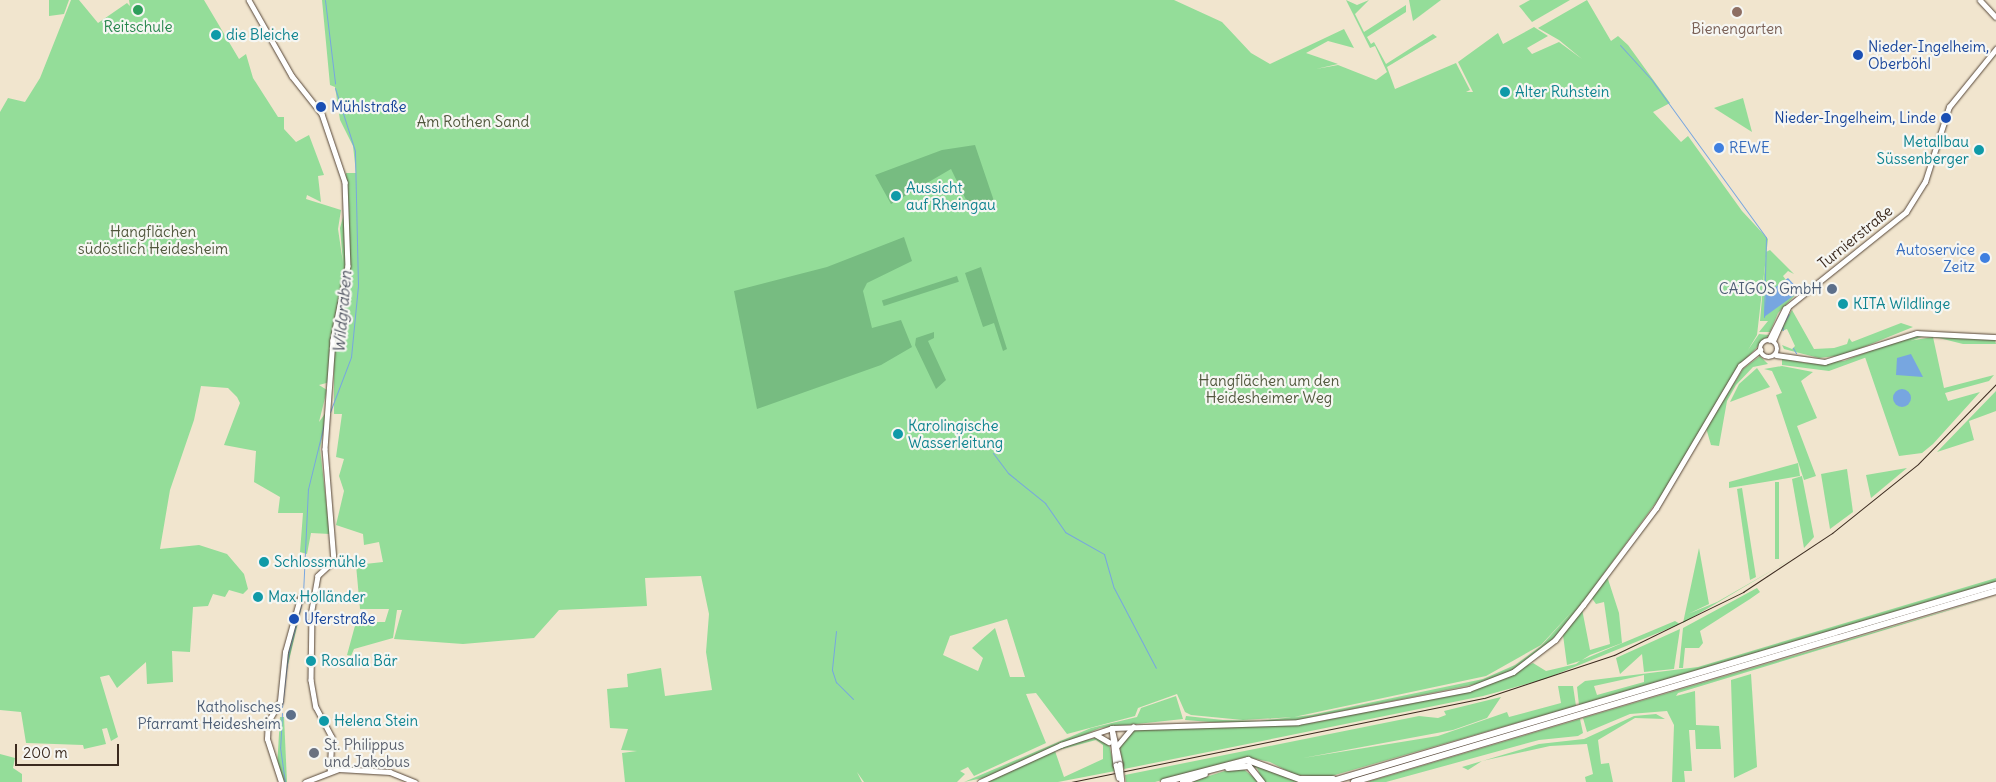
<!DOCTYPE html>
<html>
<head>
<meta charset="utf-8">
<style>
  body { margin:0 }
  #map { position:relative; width:1996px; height:782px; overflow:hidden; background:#f1e5ce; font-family:Delius,sans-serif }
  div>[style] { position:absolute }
  .green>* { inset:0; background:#94dd99; transform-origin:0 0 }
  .forest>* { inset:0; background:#77bc81; transform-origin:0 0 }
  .water>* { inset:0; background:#77a6e0 }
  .round { border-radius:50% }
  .stream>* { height:1px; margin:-0.5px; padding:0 0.5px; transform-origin:0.5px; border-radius:0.5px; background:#77a6e0 }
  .roads { filter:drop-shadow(0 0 1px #564638) drop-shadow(0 0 1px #564638) }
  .secondary>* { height:4.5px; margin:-2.25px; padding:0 2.25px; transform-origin:2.25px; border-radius:2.25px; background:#fff }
  .secondary>.ring { margin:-2.25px; padding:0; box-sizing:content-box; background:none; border:4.5px solid #fff; border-radius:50% }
  .highway>* { height:5.5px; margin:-2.75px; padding:0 2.75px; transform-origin:2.75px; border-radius:2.75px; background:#fff }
  .rail>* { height:1px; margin:-0.5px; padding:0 0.5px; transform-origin:0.5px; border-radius:0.5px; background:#3b2a1e }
  .bridges { filter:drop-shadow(0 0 1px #564638) drop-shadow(0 0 1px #564638) }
  .secondary-bridge>* { height:4.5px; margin:-2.25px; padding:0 2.25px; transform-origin:2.25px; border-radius:2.25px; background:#fff }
  .dots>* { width:14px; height:14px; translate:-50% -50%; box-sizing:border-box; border:2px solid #f6f6f2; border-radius:50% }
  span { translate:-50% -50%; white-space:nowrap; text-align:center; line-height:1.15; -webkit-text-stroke:4.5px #f6f6f2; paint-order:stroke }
  .leisure-label { font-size:15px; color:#27864d }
  .education-label { font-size:15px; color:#785e54 }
  .culture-label { font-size:15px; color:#0d838f }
  .left { translate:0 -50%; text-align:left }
  .right { translate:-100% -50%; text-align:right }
  .transit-label { font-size:15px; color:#164399 }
  .park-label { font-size:15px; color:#51573d }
  .shop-label { font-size:15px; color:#366cbe }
  .street-label { font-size:15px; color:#3b2a1e }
  .service-label { font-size:15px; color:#4e5e75 }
  .worship-label { font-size:15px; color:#5b616d }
  .water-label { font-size:16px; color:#505562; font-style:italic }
  .scale { position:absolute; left:15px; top:744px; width:104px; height:22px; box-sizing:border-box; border:2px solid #3b2a1e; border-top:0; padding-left:6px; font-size:15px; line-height:18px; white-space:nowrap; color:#3b2a1e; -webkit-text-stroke:4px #f6f6f2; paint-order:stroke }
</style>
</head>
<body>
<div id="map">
  <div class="green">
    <div style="clip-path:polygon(49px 0,69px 0,64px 14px,49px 16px)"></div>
    <div style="clip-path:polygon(71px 0,79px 0,98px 23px,127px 3px,130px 6px,129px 0,204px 0,239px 59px,246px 54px,253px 78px,278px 117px,284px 117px,284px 129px,296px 142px,309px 135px,324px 175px,318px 176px,321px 202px,307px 195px,306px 199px,341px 210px,338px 229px,343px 263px,340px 228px,345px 210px,347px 258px,331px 337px,330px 382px,319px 385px,327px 390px,319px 422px,327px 411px,320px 449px,330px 534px,311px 533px,307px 554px,300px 552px,303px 513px,278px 513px,280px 497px,254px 482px,256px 451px,224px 445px,240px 403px,237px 397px,228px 388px,201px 386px,194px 420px,170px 490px,160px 549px,199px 545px,227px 554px,244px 574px,248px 589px,243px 594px,229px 590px,225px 597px,213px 594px,208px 606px,193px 607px,190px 652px,172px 651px,173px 682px,147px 684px,146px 662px,117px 688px,109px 675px,100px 677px,118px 737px,111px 741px,107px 728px,102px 729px,106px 744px,84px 749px,83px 745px,26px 743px,21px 712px,0 710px,0 112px,8px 98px,25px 102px,40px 78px)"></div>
    <div style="clip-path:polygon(evenodd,322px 0,1174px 0,1222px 22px,1251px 53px,1270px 64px,1344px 29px,1354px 48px,1328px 41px,1306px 53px,1338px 64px,1316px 69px,1338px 65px,1376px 80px,1387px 72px,1375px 46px,1370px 48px,1346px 0,1357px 5px,1369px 0,1355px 14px,1364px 32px,1406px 5px,1406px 12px,1367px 37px,1371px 44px,1374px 42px,1386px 64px,1433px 34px,1437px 37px,1387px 67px,1395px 89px,1456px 63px,1470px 90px,1466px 92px,1473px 92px,1458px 62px,1498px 33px,1503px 44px,1534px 27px,1548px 36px,1527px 48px,1532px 54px,1559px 42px,1582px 59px,1559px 40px,1538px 28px,1587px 0,1611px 41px,1618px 36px,1628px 45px,1670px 103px,1653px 112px,1681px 142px,1688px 136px,1742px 211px,1768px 239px,1757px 335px,1748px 350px,1759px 334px,1769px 335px,1737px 368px,1663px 493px,1566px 625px,1553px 639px,1513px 670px,1486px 682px,1298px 720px,1223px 723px,1185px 720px,1186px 716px,1223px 720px,1260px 721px,1311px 715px,1483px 679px,1515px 665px,1541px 646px,1577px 606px,1541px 645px,1486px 676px,1294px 717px,1243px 720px,1191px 715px,1185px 712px,1177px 694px,1138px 708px,1135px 716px,1067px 734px,1036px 693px,1026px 694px,1046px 743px,974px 776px,968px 767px,960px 771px,965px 774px,957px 782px,864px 782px,857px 772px,862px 782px,625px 782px,622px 753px,637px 751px,621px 750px,628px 729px,610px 728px,607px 689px,628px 687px,627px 674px,661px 668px,665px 696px,712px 690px,706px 652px,709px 614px,701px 576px,645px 578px,647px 606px,559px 610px,534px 638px,463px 644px,394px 639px,402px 610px,397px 610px,393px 638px,354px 649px,351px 656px,347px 655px,356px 622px,385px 622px,389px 609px,360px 609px,356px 565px,383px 562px,379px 542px,364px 545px,363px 534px,336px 525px,344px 491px,339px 476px,344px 459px,336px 457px,342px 414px,334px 414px,334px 345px,349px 284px,346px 173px,356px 173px,353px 146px,340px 120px,335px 87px,330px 85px,322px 0,1007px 619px,1025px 677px,1010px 677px,995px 628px,972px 648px,983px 658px,978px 671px,943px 655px,950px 636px,1007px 619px)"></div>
    <div style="clip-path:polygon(1409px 0,1441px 0,1413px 21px)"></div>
    <div style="clip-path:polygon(1530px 0,1570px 0,1532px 22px,1519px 6px)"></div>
    <div style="clip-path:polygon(1743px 98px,1752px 132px,1714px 108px)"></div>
    <div style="clip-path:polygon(1770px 250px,1794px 274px,1788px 271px,1783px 276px,1786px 280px,1766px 294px,1800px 291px,1805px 285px,1778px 313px,1770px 332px,1759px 332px,1768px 321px,1760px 321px,1766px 252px)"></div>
    <div style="clip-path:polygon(1792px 310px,1814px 349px,1834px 348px,1847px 344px,1849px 338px,1852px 342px,1901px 323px,1913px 327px,1844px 355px,1819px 358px,1784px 349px,1782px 345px,1792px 349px,1795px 346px,1787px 329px,1779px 332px)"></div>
    <div style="clip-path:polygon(1926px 334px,1995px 340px,1996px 344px,1963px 344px,1927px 335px,1829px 371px,1782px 365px,1782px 358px,1806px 363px,1844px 361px,1903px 338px)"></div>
    <div style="clip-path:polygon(1933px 337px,1944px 388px,1994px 375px,1989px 381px,1945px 393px,1948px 401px,1980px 392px,1933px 444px,1922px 453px,1899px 456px,1865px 357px,1902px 342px)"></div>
    <div style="clip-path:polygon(1760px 356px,1768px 364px,1753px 367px,1736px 385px,1727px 401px,1719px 446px,1711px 445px,1706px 428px,1743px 369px)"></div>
    <div style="clip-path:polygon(1782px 366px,1813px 372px,1801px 381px,1817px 418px,1797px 426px,1816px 476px,1804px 480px,1776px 395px,1782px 393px,1772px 371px,1764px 369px)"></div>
    <div style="clip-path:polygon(1757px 368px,1770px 387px,1730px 402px,1739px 384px)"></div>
    <div style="clip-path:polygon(1996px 391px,1996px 411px,1969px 421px,1974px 440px,1937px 452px)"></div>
    <div style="clip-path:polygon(1798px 463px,1800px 476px,1729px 488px,1729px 482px)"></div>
    <div style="clip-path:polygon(1907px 468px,1871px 498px,1866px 475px)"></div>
    <div style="clip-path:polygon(1847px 469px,1853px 512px,1830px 529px,1821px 474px)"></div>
    <div style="clip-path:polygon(1802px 476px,1814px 537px,1804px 548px,1792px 479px)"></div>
    <div style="left:1775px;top:482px;width:4px;height:77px"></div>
    <div style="clip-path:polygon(1742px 488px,1756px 577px,1750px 580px,1737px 489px)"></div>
    <div style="clip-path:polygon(1699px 548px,1709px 604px,1688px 614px,1717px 602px,1795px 557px,1683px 623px)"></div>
    <div style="clip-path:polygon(1607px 576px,1619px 613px,1622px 643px,1590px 655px,1582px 660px,1675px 621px,1680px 624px,1545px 679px,1483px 696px,1124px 769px,1119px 745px,1129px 731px,1137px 729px,1311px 723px,1464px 692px,1533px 663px,1546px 671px,1576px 664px,1580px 661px,1567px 665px,1563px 635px,1582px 609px,1590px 650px,1610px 644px,1604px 602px,1596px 604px,1591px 597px)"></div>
    <div style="clip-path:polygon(evenodd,1996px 578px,1996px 582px,1579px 705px,1577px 687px,1585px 681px,1698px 667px,1996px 578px,1644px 675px,1644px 682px,1597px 695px,1594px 686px,1644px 675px)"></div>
    <div style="clip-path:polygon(1757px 588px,1760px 592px,1750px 599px,1700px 631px,1703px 643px,1699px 648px,1685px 648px,1683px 668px,1679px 668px,1683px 628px)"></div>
    <div style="clip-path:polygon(1996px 596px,1678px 693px,1676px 696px,1695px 691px,1696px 725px,1719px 726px,1721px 749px,1696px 749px,1695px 730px,1689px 730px,1692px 771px,1684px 771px,1685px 782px,1672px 782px,1674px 725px,1667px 711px,1630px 714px,1587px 732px,1583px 718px)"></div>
    <div style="clip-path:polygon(1680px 629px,1674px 669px,1644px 672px,1642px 654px,1620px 674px,1616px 658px)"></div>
    <div style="clip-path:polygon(1751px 674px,1757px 767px,1734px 778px,1731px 680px)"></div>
    <div style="clip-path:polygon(1558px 686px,1573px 686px,1576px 706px,1328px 777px,1295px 775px,1270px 762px,1246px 757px,1155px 782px,1126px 782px,1125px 775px,1419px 716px,1438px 718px,1446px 715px,1444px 711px,1501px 697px,1487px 718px,1453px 730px,1303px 758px,1438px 736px,1507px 712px,1509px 717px,1561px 703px)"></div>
    <div style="clip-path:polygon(1176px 696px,1183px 719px,1100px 728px,987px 777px,964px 782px,1091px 728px,1137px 717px,1141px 708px)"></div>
    <div style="clip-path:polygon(1656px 714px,1665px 719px,1635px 718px,1598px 740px,1601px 764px,1609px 763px,1613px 782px,1586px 782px,1585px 777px,1593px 774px,1587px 744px,1550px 746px,1482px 761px,1468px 770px,1462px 767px,1539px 744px,1584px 739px,1634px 716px)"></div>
    <div style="clip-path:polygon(280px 717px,284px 717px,287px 782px,283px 782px,277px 768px)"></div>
    <div style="clip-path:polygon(1580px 719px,1583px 733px,1578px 736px,1539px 740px,1386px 782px,1367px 782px)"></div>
    <div style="clip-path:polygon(evenodd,1100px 737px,1109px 744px,1115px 771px,1058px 782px,987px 782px,1067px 744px,1100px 737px,1096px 740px,1103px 745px,1103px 759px,1064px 777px,1055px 751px,1096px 740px)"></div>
    <div style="clip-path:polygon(0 754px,15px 758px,13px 768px,22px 774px,22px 782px,0 782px)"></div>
    <div style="clip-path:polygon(1252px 762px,1293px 778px,1308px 782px,1263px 782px,1257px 768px,1240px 763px)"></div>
    <div style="clip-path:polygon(1242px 768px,1260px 782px,1190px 782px,1231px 769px)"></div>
  </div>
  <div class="forest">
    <div style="clip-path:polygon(975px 145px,995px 204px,972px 212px,951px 169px,891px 204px,875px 175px,942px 150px)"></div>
    <div style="clip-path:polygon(904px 237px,912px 261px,867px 283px,863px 291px,872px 328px,901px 320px,912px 347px,881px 365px,757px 409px,734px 291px,827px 267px)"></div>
    <div style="clip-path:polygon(981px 267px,1007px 349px,1003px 351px,994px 323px,983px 327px,965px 273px)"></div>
    <div style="left:957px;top:276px;width:6px;height:79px;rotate:72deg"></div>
    <div style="clip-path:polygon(934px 332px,934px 338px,928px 341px,946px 380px,936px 389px,915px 345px,916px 338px)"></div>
    <div style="clip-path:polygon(302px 605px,287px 669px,281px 707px,286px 655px)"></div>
  </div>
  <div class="water">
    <div style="clip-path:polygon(1788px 278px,1800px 291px,1764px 317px,1766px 294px)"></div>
    <div style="clip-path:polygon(1911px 354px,1923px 377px,1896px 375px,1897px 358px)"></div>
    <div class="round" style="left:1893px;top:389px;width:18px;height:18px"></div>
  </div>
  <div class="stream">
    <div style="left:325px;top:0;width:84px;rotate:83.1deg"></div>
    <div style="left:1620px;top:45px;width:46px;rotate:47.6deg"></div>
    <div style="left:1651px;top:79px;width:195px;rotate:54deg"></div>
    <div style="left:1766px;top:237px;width:80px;rotate:91.4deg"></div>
    <div style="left:1784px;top:322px;width:9px;rotate:-58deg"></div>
    <div style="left:1782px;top:325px;width:5px;rotate:79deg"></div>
    <div style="left:1793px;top:348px;width:6px;rotate:59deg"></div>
    <div style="left:330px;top:412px;width:59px;rotate:-69.1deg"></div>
    <div style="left:351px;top:357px;width:71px;rotate:-84.4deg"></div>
    <div style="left:358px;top:286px;width:135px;rotate:-91.3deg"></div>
    <div style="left:355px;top:151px;width:66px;rotate:-107.6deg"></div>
    <div style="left:993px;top:453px;width:25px;rotate:53deg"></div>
    <div style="left:1008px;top:473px;width:48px;rotate:39deg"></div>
    <div style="left:1045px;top:503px;width:35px;rotate:55deg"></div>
    <div style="left:1065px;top:532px;width:45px;rotate:29.4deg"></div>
    <div style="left:1104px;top:554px;width:35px;rotate:74deg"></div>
    <div style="left:1114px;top:588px;width:90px;rotate:62.3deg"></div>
    <div style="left:303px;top:594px;width:105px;rotate:-87.3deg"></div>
    <div style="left:308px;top:489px;width:71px;rotate:-76.2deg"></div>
    <div style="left:836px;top:631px;width:39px;rotate:96deg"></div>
    <div style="left:832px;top:670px;width:13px;rotate:72deg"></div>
    <div style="left:836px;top:682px;width:24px;rotate:45deg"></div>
    <div style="left:282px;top:707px;width:53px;rotate:-83.5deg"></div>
    <div style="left:288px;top:654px;width:51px;rotate:-75.1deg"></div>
    <div style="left:282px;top:713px;width:34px;rotate:93deg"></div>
    <div style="left:280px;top:747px;width:35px;rotate:82deg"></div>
  </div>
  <div class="roads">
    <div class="secondary">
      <div style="left:249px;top:0;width:87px;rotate:60.5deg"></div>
      <div style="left:292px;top:76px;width:48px;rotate:51.7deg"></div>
      <div style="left:322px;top:114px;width:72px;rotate:71.3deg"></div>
      <div style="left:345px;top:182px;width:84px;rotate:88deg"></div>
      <div style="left:348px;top:266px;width:76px;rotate:101.5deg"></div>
      <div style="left:333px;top:340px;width:109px;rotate:94.2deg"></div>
      <div style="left:325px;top:449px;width:112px;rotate:85.4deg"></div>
      <div style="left:334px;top:561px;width:22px;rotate:137deg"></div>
      <div style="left:318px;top:576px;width:36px;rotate:100deg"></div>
      <div style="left:312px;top:611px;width:69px;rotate:90.8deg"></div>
      <div style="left:311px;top:680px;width:27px;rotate:80deg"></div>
      <div style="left:316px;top:707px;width:34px;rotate:62deg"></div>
      <div style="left:332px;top:737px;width:33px;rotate:93deg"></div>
      <div style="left:1980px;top:0;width:23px;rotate:47deg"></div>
      <div style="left:1769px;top:340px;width:35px;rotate:-63deg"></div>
      <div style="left:1785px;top:309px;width:155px;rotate:-38.7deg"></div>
      <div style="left:1906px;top:212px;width:36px;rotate:-58deg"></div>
      <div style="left:1925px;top:182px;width:79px;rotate:-72.3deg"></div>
      <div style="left:1949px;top:107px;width:75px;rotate:-51deg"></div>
      <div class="ring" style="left:1760px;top:340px;width:13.5px;height:13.5px"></div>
      <div style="left:1773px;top:341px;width:36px;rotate:-66deg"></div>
      <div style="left:1776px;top:355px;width:49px;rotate:8.1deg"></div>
      <div style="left:1825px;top:362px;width:96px;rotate:-17.5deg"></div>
      <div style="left:1917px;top:333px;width:79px;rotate:2.9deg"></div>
      <div style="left:1112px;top:728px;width:37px;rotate:84deg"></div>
      <div style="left:1112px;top:728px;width:37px;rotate:77deg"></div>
      <div style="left:1095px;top:734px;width:16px;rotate:30deg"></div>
      <div style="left:1117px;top:746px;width:25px;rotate:-50deg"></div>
      <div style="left:281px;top:782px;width:45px;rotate:-108deg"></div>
      <div style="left:267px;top:739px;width:17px;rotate:-87deg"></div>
      <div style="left:268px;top:722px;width:24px;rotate:-60deg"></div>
      <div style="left:280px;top:701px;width:49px;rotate:-84.2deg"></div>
      <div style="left:285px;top:652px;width:56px;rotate:-74.5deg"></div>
      <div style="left:300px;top:598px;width:14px;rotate:4deg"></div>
      <div style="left:305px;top:782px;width:36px;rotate:-21deg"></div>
      <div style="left:339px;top:769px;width:51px;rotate:3.4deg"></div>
      <div style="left:390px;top:772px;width:27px;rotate:22deg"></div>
      <div style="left:980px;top:782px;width:89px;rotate:-24.6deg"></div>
      <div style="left:1061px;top:745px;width:54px;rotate:-18.4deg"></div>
      <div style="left:1112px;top:728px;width:186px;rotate:-1.8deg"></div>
      <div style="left:1298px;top:722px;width:174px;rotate:-10.9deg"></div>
      <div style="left:1469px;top:689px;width:47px;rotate:-21.1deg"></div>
      <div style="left:1513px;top:672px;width:53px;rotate:-37.3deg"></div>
      <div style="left:1555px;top:640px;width:45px;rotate:-51.3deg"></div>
      <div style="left:1583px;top:605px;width:121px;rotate:-53deg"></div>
      <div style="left:1656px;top:508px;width:165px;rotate:-59.4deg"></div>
      <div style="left:1740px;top:366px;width:26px;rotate:-39deg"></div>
    </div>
    <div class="highway">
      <div style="left:1228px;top:768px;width:21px;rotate:-5deg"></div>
      <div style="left:1249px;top:766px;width:21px;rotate:51deg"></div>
      <div style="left:1164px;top:782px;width:87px;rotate:-14.7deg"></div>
      <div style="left:1248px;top:760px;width:55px;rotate:20.1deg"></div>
      <div style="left:1300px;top:779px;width:33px"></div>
      <div style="left:1183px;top:782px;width:23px;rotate:-20deg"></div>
      <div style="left:1330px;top:782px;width:695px;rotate:-16.48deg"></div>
      <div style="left:1354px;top:782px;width:670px;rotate:-16.57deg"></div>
    </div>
  </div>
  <div class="rail">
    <div style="left:1071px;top:782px;width:421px;rotate:-11.5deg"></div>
    <div style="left:1484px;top:698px;width:137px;rotate:-18.3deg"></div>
    <div style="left:1614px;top:655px;width:144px;rotate:-26deg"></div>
    <div style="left:1743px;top:592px;width:107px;rotate:-33.5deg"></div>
    <div style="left:1832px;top:533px;width:110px;rotate:-38.7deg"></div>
    <div style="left:1918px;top:464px;width:112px;rotate:-45.7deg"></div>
  </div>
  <div class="bridges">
    <div class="secondary-bridge">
      <div style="left:1120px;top:764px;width:18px;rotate:84deg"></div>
      <div style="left:1116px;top:765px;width:13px;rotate:77deg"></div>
    </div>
  </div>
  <div class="dots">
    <div style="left:138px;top:10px;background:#2e9e5b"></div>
    <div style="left:1737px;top:12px;background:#8d6e63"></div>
    <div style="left:216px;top:35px;background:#0f9aa8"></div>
    <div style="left:1858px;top:55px;background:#1a4fb4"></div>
    <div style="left:1505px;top:92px;background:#0f9aa8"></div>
    <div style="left:321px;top:107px;background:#1a4fb4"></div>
    <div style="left:1946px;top:118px;background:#1a4fb4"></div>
    <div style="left:1719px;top:148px;background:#3f7fe0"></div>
    <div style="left:1979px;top:150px;background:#0f9aa8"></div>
    <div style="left:896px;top:196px;background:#0f9aa8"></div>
    <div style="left:1985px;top:258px;background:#3f7fe0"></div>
    <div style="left:1832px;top:289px;background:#5c6f8a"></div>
    <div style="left:1843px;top:304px;background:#0f9aa8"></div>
    <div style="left:898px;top:434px;background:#0f9aa8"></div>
    <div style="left:264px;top:562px;background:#0f9aa8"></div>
    <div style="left:258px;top:597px;background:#0f9aa8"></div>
    <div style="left:294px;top:619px;background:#1a4fb4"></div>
    <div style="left:311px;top:661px;background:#0f9aa8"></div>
    <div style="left:291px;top:715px;background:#5c6f8a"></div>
    <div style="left:324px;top:721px;background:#0f9aa8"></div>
    <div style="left:314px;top:753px;background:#6b7280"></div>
  </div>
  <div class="leisure-label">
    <span style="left:138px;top:27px">Reitschule</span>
  </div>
  <div class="education-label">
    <span style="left:1737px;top:29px">Bienengarten</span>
  </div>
  <div class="culture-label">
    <span class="left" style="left:226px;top:35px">die Bleiche</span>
    <span class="left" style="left:1515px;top:92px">Alter Ruhstein</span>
    <span class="right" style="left:1969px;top:150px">Metallbau<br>Süssenberger</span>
    <span class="left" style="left:906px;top:196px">Aussicht<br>auf Rheingau</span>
    <span class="left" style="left:1853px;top:304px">KITA Wildlinge</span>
    <span class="left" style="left:908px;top:434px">Karolingische<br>Wasserleitung</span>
    <span class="left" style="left:274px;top:562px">Schlossmühle</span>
    <span class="left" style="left:268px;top:597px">Max Holländer</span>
    <span class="left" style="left:321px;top:661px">Rosalia Bär</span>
    <span class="left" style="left:334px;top:721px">Helena Stein</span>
  </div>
  <div class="transit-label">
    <span class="left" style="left:1868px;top:55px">Nieder-Ingelheim,<br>Oberböhl</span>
    <span class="left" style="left:331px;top:107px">Mühlstraße</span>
    <span class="right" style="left:1936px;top:118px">Nieder-Ingelheim, Linde</span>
    <span class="left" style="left:304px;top:619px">Uferstraße</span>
  </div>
  <div class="park-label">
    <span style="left:473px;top:122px">Am Rothen Sand</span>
    <span style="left:153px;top:240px">Hangflächen<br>südöstlich Heidesheim</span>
    <span style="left:1269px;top:389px">Hangflächen um den<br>Heidesheimer Weg</span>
  </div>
  <div class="shop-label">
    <span class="left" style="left:1729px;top:148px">REWE</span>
    <span class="right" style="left:1975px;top:258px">Autoservice<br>Zeitz</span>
  </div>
  <div class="street-label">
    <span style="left:1855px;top:237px;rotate:-39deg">Turnierstraße</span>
  </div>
  <div class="service-label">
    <span class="right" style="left:1822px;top:289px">CAIGOS GmbH</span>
    <span class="right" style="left:281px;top:715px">Katholisches<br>Pfarramt Heidesheim</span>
  </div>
  <div class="worship-label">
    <span class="left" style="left:324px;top:753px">St. Philippus<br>und Jakobus</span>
  </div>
  <div class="water-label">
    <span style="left:342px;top:312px;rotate:-85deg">Wildgraben</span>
  </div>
  <div class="scale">200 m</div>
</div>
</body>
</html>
